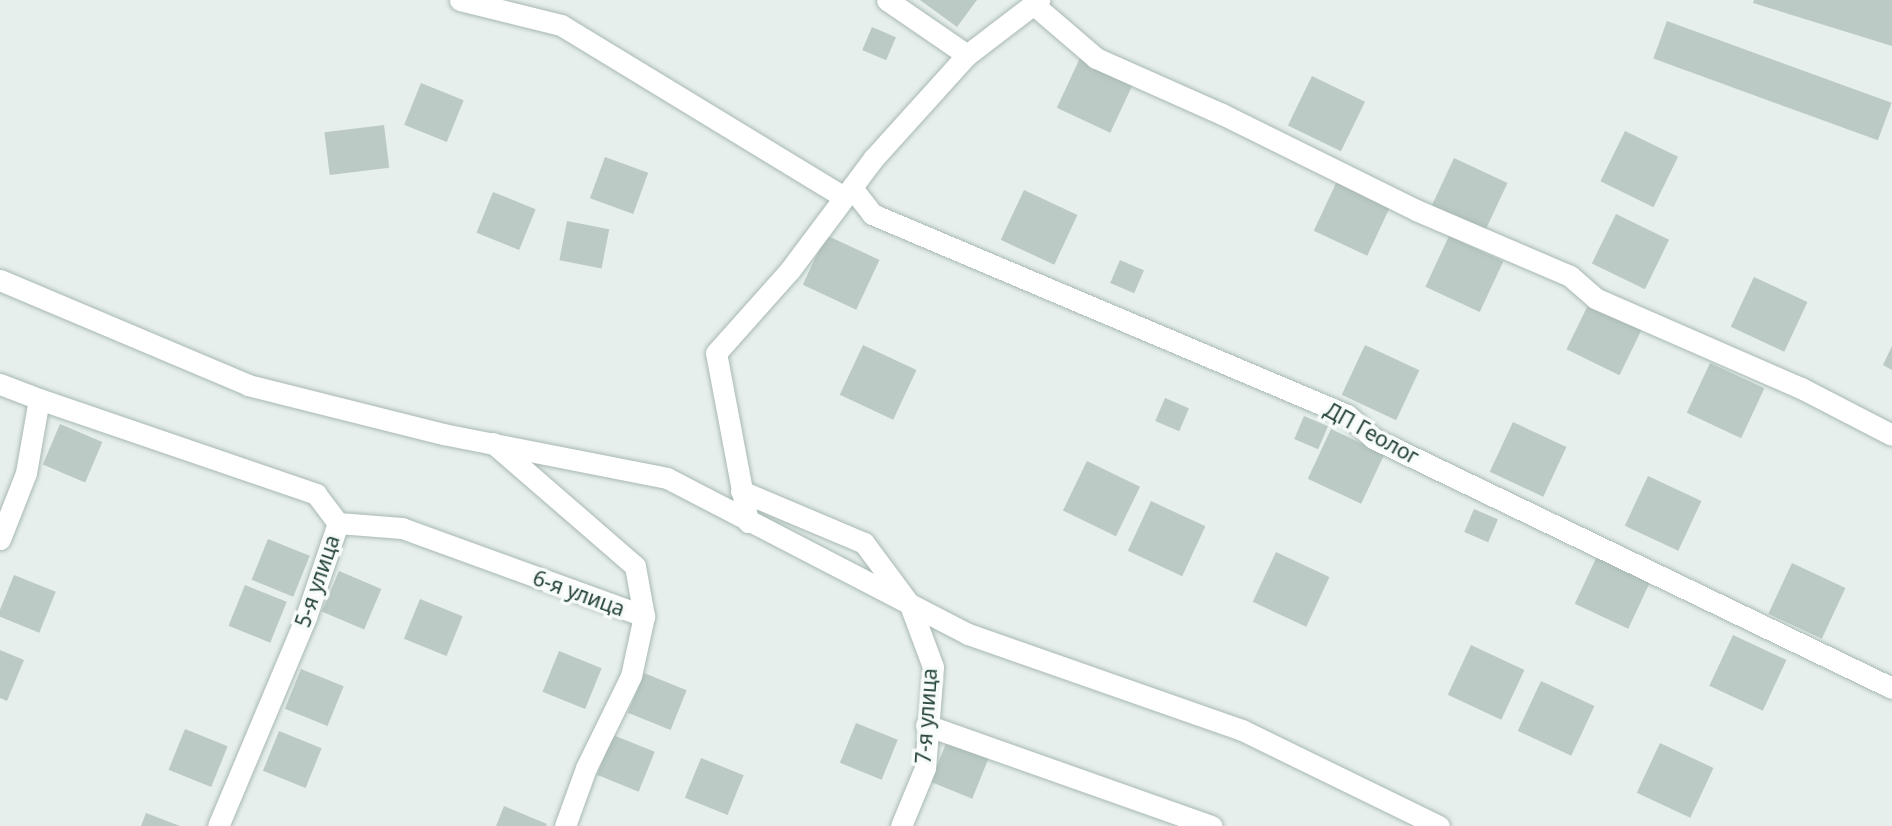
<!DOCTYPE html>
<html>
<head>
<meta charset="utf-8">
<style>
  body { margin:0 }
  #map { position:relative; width:1892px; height:826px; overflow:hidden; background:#e6efeb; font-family:"Noto Sans",sans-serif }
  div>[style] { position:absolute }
  .building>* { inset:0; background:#bbcac4; transform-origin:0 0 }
  .roads { filter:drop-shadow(0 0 2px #a8b8b2) drop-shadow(0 0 2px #a8b8b2) }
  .minor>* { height:21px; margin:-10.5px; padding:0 10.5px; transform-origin:10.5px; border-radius:10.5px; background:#fff }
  span { translate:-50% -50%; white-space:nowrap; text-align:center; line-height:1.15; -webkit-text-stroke:7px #f7fbf9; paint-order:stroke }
  .street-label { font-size:21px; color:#24423a }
</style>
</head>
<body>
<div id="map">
  <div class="building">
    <div style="clip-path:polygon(920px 0,977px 0,957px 27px)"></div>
    <div style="clip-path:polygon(1754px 0,1892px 0,1892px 46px,1753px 3px)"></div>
    <div style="left:1667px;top:21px;width:239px;height:40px;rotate:20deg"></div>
    <div style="left:872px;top:27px;width:26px;height:25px;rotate:23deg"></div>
    <div style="left:1080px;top:58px;width:59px;height:55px;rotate:25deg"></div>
    <div style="left:1312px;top:76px;width:59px;height:55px;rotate:26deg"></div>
    <div style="left:421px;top:83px;width:46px;height:45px;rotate:22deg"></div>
    <div style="left:384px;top:125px;width:43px;height:60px;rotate:83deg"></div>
    <div style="left:1625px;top:131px;width:59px;height:56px;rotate:26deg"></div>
    <div style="left:605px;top:157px;width:46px;height:44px;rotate:20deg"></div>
    <div style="left:1454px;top:158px;width:59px;height:55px;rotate:25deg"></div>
    <div style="left:1337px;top:181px;width:59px;height:55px;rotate:25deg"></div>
    <div style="left:1024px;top:190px;width:59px;height:55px;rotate:25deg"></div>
    <div style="left:493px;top:192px;width:46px;height:44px;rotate:22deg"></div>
    <div style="left:1616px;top:214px;width:59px;height:55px;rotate:26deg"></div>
    <div style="left:567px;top:221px;width:43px;height:40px;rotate:11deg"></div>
    <div style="left:826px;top:235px;width:59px;height:55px;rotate:25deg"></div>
    <div style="left:1449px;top:236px;width:60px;height:56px;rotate:25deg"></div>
    <div style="left:1120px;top:260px;width:26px;height:25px;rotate:23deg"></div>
    <div style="left:1754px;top:277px;width:59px;height:55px;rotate:25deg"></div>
    <div style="left:1591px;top:299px;width:59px;height:56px;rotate:26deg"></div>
    <div style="left:863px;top:345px;width:59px;height:55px;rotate:25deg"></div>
    <div style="left:1365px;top:345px;width:60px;height:55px;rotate:25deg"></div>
    <div style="clip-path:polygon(1892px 346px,1892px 370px,1883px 365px)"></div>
    <div style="left:1710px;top:363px;width:60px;height:55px;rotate:25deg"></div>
    <div style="left:1165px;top:398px;width:26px;height:25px;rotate:23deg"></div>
    <div style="left:1304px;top:416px;width:26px;height:25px;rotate:23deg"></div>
    <div style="left:1513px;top:422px;width:59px;height:55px;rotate:25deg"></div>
    <div style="left:60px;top:424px;width:46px;height:44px;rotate:23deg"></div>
    <div style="left:1331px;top:429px;width:59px;height:55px;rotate:25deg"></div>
    <div style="left:1087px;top:461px;width:59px;height:55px;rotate:26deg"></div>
    <div style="left:1648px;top:476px;width:59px;height:55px;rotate:25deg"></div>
    <div style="left:1151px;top:501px;width:60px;height:55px;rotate:25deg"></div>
    <div style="left:1474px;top:509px;width:26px;height:25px;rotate:23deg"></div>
    <div style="left:268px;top:539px;width:45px;height:44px;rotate:22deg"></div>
    <div style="left:1276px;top:552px;width:59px;height:55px;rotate:25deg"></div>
    <div style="left:1598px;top:554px;width:59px;height:55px;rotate:25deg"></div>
    <div style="left:1792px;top:563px;width:59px;height:56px;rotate:25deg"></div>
    <div style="left:339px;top:571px;width:46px;height:44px;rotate:23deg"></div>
    <div style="left:14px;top:575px;width:45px;height:44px;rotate:22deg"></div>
    <div style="left:245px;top:585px;width:45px;height:44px;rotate:22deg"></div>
    <div style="left:420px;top:599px;width:46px;height:43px;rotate:22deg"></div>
    <div style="left:1733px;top:635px;width:59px;height:56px;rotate:25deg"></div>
    <div style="left:1471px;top:645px;width:59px;height:55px;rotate:25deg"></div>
    <div style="clip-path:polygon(0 650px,24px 660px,7px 701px,0 698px)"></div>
    <div style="left:559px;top:651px;width:46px;height:44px;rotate:22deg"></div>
    <div style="left:301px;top:669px;width:46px;height:43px;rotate:22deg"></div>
    <div style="left:644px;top:673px;width:46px;height:43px;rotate:22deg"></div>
    <div style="left:1541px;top:681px;width:59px;height:55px;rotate:25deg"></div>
    <div style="left:856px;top:723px;width:45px;height:43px;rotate:22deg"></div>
    <div style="left:185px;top:729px;width:46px;height:44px;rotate:22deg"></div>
    <div style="left:279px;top:731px;width:46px;height:43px;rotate:22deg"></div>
    <div style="left:613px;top:735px;width:45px;height:43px;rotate:22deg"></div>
    <div style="left:947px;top:741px;width:45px;height:44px;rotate:22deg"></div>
    <div style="left:1660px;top:743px;width:59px;height:55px;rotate:25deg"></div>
    <div style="left:701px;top:758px;width:46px;height:43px;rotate:22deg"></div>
    <div style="clip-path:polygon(504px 806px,547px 824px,546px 826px,496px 826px)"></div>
    <div style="clip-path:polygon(146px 813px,180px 826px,141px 826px)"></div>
  </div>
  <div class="roads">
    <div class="minor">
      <div style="left:460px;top:0;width:104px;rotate:13.9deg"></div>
      <div style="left:561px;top:25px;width:331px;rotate:31.3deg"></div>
      <div style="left:887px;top:0;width:97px;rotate:34.5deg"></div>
      <div style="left:1033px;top:4px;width:83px;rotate:40.6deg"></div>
      <div style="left:1096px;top:58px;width:138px;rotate:24deg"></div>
      <div style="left:1222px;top:114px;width:216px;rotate:26.3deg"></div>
      <div style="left:1416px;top:210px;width:168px;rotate:23.2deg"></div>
      <div style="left:1570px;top:276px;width:33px;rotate:41deg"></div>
      <div style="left:1595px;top:298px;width:225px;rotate:23.6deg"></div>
      <div style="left:1801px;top:388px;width:102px;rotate:27.3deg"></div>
      <div style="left:852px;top:188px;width:33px;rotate:52deg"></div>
      <div style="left:872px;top:214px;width:516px;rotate:22.94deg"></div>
      <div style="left:1347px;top:415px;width:35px;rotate:41deg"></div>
      <div style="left:1373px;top:438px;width:576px;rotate:25.72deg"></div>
      <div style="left:0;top:280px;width:269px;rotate:22.9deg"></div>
      <div style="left:248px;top:385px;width:201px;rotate:14.1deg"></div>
      <div style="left:443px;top:434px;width:228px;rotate:11.1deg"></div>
      <div style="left:667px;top:478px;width:339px;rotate:27.4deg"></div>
      <div style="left:968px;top:634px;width:290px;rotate:19.3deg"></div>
      <div style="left:1242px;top:730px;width:219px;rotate:26deg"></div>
      <div style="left:0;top:384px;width:42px;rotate:21deg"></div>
      <div style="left:39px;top:399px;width:75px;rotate:100deg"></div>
      <div style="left:26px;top:473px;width:71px;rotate:111.5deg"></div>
      <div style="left:39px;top:399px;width:293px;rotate:18.9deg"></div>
      <div style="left:316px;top:494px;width:36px;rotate:53deg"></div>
      <div style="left:338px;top:523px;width:99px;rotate:108.8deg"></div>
      <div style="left:306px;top:617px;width:227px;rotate:112.8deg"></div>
      <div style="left:493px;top:443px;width:188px;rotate:40.9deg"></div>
      <div style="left:635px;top:566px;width:51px;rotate:79.8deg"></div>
      <div style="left:741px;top:491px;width:134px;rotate:22.9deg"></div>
      <div style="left:864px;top:543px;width:77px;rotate:53.4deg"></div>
      <div style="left:910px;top:605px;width:66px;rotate:69.6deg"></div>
      <div style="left:933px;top:667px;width:101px;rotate:94.5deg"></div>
      <div style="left:925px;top:768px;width:63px;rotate:112.5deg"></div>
      <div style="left:748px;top:522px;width:172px;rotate:-100.7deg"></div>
      <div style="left:716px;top:353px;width:111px;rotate:-48.3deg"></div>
      <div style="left:790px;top:270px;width:139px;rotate:-53.2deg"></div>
      <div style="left:873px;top:159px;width:140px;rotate:-47.9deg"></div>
      <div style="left:967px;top:55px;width:91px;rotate:-37.4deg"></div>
      <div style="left:338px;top:523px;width:64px;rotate:4.5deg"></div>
      <div style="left:402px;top:528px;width:258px;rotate:20deg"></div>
      <div style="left:644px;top:616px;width:61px;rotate:102.2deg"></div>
      <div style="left:631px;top:676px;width:102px;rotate:116.1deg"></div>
      <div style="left:586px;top:768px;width:62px;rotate:109.9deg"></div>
      <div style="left:926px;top:725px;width:303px;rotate:19.5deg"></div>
    </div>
  </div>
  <div class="street-label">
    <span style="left:1372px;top:433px;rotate:29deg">ДП Геолог</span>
    <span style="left:317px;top:581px;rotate:-71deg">5-я улица</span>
    <span style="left:579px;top:593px;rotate:20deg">6-я улица</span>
    <span style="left:926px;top:716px;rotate:-86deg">7-я улица</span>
  </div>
</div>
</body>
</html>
